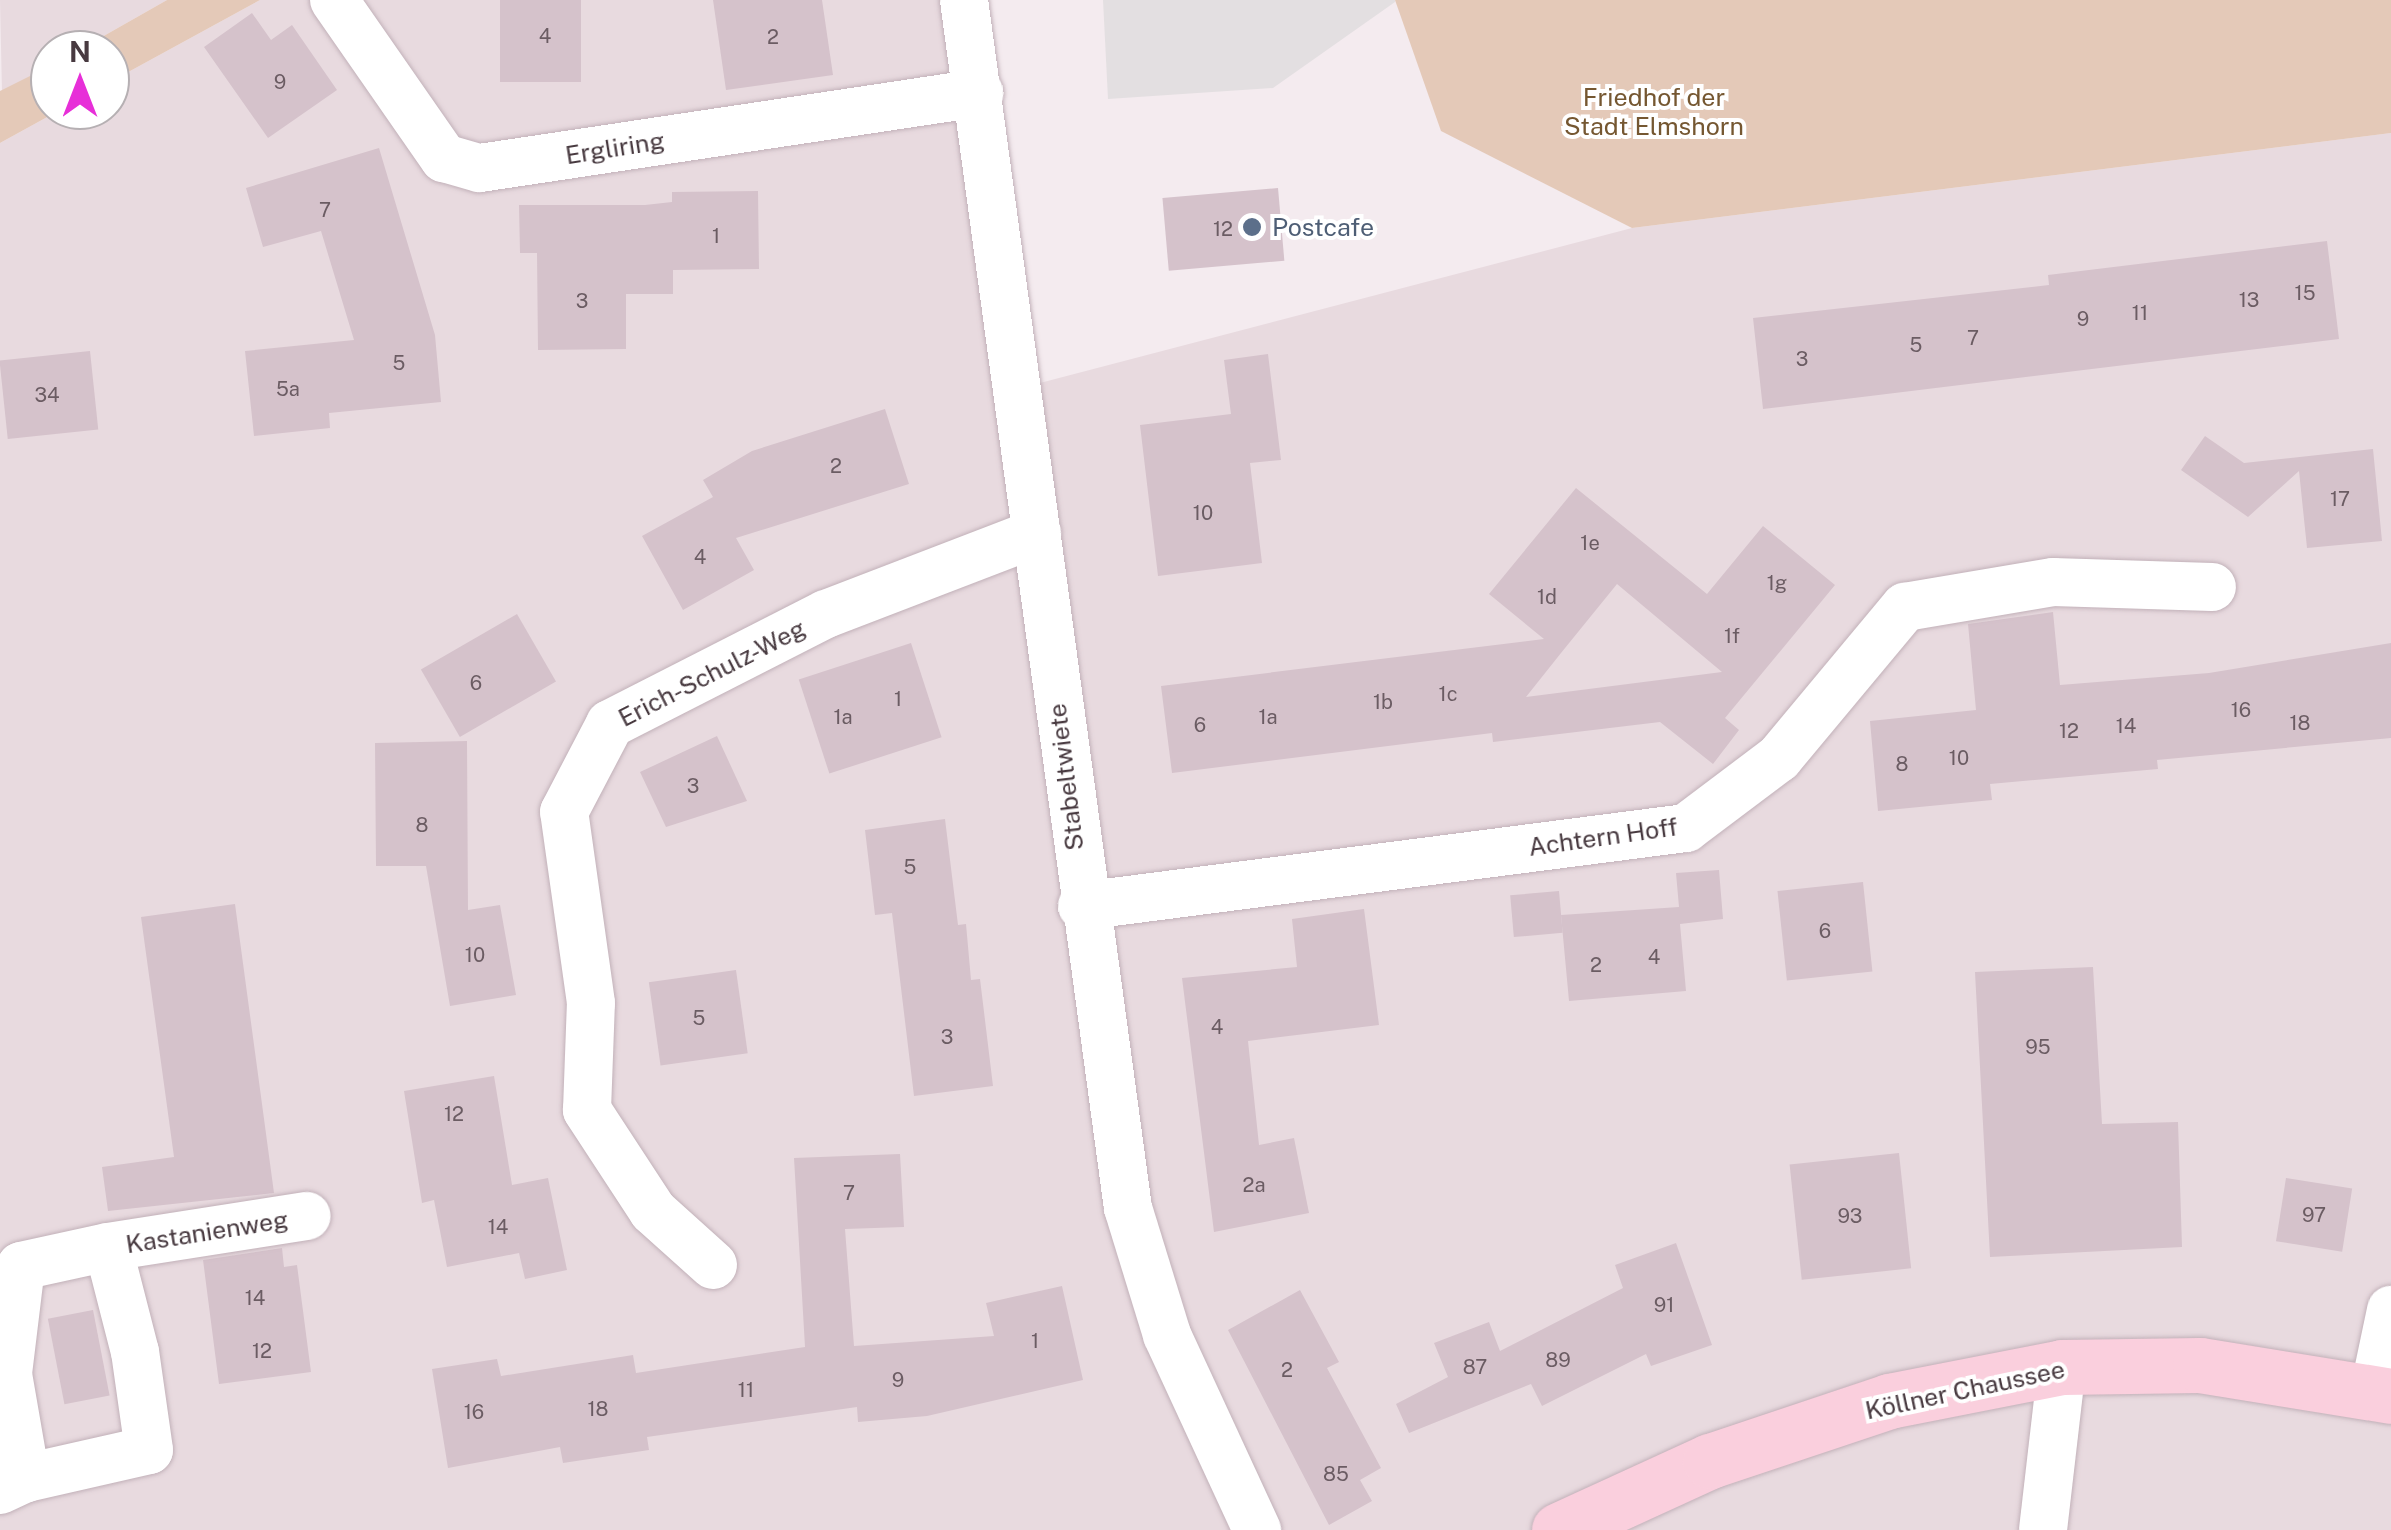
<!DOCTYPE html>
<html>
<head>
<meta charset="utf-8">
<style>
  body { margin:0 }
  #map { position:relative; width:2391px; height:1530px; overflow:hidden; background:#f4ebef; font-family:"Public Sans",sans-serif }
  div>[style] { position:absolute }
  .residential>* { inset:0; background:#e8dadf }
  .green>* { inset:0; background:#e4c9b8 }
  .parking>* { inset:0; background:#e3dfe1 }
  .building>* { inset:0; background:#d5c2cb; transform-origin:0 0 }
  .roads { filter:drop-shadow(0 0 2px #c2b1b9) drop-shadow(0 0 2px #c2b1b9) }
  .street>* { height:48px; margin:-24px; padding:0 24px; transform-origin:24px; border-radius:24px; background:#fff }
  .secondary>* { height:55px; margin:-27.5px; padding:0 27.5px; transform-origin:27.5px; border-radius:27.5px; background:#facfdd }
  .dots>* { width:28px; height:28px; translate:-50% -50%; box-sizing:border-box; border:5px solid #fff; border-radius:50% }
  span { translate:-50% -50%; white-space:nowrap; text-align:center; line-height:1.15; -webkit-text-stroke:8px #fff; paint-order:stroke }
  .number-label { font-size:20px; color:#6b5c63 }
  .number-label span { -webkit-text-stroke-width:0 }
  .park-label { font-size:25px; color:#755731 }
  .street-label { font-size:25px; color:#483a40 }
  .service-label { font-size:25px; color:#4e5e75 }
  .left { translate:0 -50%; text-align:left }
  .north { position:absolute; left:30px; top:30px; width:100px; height:100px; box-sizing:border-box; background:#fff; border:2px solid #b6b0b3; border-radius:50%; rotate:0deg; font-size:28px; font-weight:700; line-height:40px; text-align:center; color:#483a40 }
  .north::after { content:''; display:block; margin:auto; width:35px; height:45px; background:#e72fd8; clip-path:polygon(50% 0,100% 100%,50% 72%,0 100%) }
</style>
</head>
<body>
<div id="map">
  <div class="residential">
    <div style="clip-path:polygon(0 0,167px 0,79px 50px,50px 50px,50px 66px,2px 93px)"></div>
    <div style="clip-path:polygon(260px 0,943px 0,998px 394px,1632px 228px,2391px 133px,2391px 1530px,0 1530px,0 143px,60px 110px,110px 110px,110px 82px)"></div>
  </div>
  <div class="green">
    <div style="clip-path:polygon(167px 0,260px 0,110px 82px,110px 50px,79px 50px)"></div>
    <div style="clip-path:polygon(1395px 0,2391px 0,2391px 133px,1632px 228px,1441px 131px)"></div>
    <div style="clip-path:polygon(50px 66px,50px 110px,60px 110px,0 143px,0 91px)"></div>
  </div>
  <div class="parking">
    <div style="clip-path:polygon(1103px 0,1395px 0,1395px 2px,1273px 88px,1108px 99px)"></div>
  </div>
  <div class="building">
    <div style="left:500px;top:0;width:81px;height:82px"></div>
    <div style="clip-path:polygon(713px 0,822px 0,833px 75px,726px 90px)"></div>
    <div style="clip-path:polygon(252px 13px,271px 40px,292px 25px,337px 90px,268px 138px,204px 47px)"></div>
    <div style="clip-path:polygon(379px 148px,435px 335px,441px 402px,329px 413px,330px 428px,254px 436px,245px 351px,354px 340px,321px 231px,263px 247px,246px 188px)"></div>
    <div style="left:1278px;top:188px;width:73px;height:116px;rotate:85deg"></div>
    <div style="clip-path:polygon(758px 191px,759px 269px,673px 270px,673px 294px,626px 294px,626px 349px,538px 350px,537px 253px,520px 253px,519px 205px,645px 205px,672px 202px,672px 192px)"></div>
    <div style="clip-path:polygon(2327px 241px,2339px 339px,1763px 409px,1753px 318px,2049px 285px,2048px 275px)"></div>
    <div style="left:90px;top:351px;width:79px;height:91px;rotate:84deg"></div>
    <div style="clip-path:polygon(1268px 354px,1281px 460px,1250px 463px,1262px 563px,1158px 576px,1140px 425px,1231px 414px,1224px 360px)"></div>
    <div style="clip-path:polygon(885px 409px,909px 484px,736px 538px,754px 570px,683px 610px,642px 536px,713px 497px,703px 480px,752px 451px)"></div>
    <div style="clip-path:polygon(2205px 436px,2244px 463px,2373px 449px,2382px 541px,2307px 548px,2299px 471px,2248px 517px,2181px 470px)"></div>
    <div style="clip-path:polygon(evenodd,1576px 488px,1707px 594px,1763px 526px,1835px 585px,1725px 718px,1739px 730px,1713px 764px,1660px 722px,1493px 742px,1492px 733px,1172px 773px,1161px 686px,1544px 639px,1489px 594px,1576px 488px,1617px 584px,1722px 672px,1526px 697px,1561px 653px,1617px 584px)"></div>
    <div style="clip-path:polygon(2053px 612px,2060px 685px,2209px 673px,2391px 643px,2391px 738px,2157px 760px,2158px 769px,1990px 784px,1992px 800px,1878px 811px,1870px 721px,1976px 710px,1968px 624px)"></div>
    <div style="left:517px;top:614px;width:78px;height:111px;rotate:60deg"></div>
    <div style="left:911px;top:643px;width:99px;height:118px;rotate:72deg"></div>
    <div style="clip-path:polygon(717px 736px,747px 801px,666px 827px,640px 772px)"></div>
    <div style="clip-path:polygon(467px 741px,468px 910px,500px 905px,516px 995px,450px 1006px,426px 866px,376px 866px,375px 743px)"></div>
    <div style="clip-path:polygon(945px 819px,958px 925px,966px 924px,971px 980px,980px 979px,993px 1086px,914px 1096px,892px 913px,875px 915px,865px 830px)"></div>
    <div style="clip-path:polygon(1719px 870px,1723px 919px,1680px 924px,1686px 991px,1569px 1001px,1561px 915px,1679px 907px,1676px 873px)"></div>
    <div style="left:1863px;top:882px;width:90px;height:86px;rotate:84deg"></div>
    <div style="left:1559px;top:891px;width:42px;height:49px;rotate:85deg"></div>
    <div style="clip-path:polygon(235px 904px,274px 1193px,108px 1211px,102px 1167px,174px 1157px,141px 917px)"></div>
    <div style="clip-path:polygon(1364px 909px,1379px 1025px,1248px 1041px,1259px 1145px,1294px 1138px,1309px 1213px,1214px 1232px,1182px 978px,1297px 967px,1292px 919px)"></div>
    <div style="clip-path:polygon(2093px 967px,2102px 1124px,2178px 1122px,2182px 1247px,1990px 1257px,1975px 972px)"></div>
    <div style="left:736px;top:970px;width:84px;height:88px;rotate:82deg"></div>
    <div style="clip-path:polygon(494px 1076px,512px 1185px,548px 1178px,567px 1270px,525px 1279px,519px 1253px,447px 1267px,434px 1200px,422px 1203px,404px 1091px)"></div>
    <div style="left:1899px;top:1153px;width:116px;height:110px;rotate:84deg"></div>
    <div style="clip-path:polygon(900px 1154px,904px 1227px,845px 1229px,854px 1346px,994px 1336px,986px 1303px,1062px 1286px,1083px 1380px,927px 1416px,858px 1422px,857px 1407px,647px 1437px,649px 1450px,563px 1463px,560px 1447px,448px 1468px,432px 1369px,497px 1359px,501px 1376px,633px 1355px,636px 1373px,805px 1347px,794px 1158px)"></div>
    <div style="left:2286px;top:1178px;width:67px;height:64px;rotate:9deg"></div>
    <div style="clip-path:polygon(1676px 1243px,1712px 1345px,1651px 1366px,1646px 1354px,1542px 1406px,1531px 1384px,1409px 1433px,1396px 1404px,1448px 1377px,1434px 1343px,1489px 1322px,1500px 1351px,1623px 1288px,1615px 1265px)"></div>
    <div style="clip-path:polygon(282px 1248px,284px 1267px,297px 1265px,311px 1372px,219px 1384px,203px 1260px)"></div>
    <div style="clip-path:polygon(1300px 1290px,1339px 1362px,1327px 1368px,1381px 1468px,1360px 1480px,1372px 1501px,1329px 1525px,1228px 1330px)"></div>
    <div style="left:93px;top:1310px;width:87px;height:46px;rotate:79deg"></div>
  </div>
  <div class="roads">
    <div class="street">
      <div style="left:334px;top:0;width:193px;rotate:55.2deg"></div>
      <div style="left:444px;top:158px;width:37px;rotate:16deg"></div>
      <div style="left:480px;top:168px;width:505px;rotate:-8.55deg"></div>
      <div style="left:964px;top:0;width:1219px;rotate:82.27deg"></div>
      <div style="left:1128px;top:1208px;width:133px;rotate:72.9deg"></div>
      <div style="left:1167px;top:1335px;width:215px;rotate:65.2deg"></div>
      <div style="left:1082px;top:906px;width:609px;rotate:-7.36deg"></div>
      <div style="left:1686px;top:828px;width:116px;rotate:-37deg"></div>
      <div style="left:1779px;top:758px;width:197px;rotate:-50.2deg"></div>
      <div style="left:1905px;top:607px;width:150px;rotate:-9.6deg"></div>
      <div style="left:2053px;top:582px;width:159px;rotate:1.8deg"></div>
      <div style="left:108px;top:1247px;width:201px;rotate:-8.9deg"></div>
      <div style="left:713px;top:1265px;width:81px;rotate:-138deg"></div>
      <div style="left:653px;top:1211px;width:121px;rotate:-123.2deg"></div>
      <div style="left:587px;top:1110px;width:107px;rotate:-87.9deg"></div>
      <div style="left:591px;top:1003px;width:193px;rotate:-98deg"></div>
      <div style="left:564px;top:812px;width:99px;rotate:-62.4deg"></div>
      <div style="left:610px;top:724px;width:242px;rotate:-27deg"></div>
      <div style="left:826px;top:614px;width:226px;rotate:-21deg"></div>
      <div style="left:2374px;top:1391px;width:83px;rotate:-78.1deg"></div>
      <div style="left:0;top:1490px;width:29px;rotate:-25deg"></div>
      <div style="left:26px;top:1478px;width:126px;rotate:-12.8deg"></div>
      <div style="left:149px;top:1450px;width:99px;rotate:-98.1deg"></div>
      <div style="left:135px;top:1352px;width:108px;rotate:-104.4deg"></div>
      <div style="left:108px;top:1247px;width:89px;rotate:167.7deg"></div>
      <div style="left:21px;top:1266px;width:109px;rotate:96.9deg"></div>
      <div style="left:8px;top:1374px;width:106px;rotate:80.2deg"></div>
      <div style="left:2043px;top:1530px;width:164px;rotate:-83.4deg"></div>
    </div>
    <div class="secondary">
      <div style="left:1559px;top:1530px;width:166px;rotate:-24.6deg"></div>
      <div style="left:1710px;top:1461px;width:189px;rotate:-18.5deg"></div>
      <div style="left:1889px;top:1401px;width:176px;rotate:-11.1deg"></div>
      <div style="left:2062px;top:1367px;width:138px;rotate:-0.8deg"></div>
      <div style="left:2200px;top:1365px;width:193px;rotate:9.2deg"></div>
    </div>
  </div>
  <div class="dots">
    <div style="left:1252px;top:227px;background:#5c6f8a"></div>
  </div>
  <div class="number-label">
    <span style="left:545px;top:36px">4</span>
    <span style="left:773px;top:37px">2</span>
    <span style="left:280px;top:82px">9</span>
    <span style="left:325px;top:210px">7</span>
    <span style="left:1223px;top:229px">12</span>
    <span style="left:716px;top:236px">1</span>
    <span style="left:2305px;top:293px">15</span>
    <span style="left:2249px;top:300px">13</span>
    <span style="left:582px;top:301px">3</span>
    <span style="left:2140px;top:313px">11</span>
    <span style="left:2083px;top:319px">9</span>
    <span style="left:1973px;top:338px">7</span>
    <span style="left:1916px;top:345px">5</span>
    <span style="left:1802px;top:359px">3</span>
    <span style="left:399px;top:363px">5</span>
    <span style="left:288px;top:389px">5a</span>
    <span style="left:47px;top:395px">34</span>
    <span style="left:836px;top:466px">2</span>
    <span style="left:2340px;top:499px">17</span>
    <span style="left:1203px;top:513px">10</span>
    <span style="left:1590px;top:543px">1e</span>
    <span style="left:700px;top:557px">4</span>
    <span style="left:1777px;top:583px">1g</span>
    <span style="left:1547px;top:597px">1d</span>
    <span style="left:1732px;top:636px">1f</span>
    <span style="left:476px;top:683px">6</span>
    <span style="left:1448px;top:694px">1c</span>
    <span style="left:898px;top:699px">1</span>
    <span style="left:1383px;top:702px">1b</span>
    <span style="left:2241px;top:710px">16</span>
    <span style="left:843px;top:717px">1a</span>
    <span style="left:1268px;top:717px">1a</span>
    <span style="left:2300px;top:723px">18</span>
    <span style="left:1200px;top:725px">6</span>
    <span style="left:2126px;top:726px">14</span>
    <span style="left:2069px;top:731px">12</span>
    <span style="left:1959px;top:758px">10</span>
    <span style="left:1902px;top:764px">8</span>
    <span style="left:693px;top:786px">3</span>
    <span style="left:422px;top:825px">8</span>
    <span style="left:910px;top:867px">5</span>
    <span style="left:1825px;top:931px">6</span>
    <span style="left:475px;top:955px">10</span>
    <span style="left:1654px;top:957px">4</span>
    <span style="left:1596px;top:965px">2</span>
    <span style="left:699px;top:1018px">5</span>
    <span style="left:1217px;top:1027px">4</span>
    <span style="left:947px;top:1037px">3</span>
    <span style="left:2038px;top:1047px">95</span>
    <span style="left:454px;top:1114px">12</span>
    <span style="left:1254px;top:1185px">2a</span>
    <span style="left:849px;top:1193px">7</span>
    <span style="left:2314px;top:1215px">97</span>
    <span style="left:1850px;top:1216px">93</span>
    <span style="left:498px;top:1227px">14</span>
    <span style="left:255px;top:1298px">14</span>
    <span style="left:1664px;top:1305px">91</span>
    <span style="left:1035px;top:1341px">1</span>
    <span style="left:262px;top:1351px">12</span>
    <span style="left:1558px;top:1360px">89</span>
    <span style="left:1475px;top:1367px">87</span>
    <span style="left:1287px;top:1370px">2</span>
    <span style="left:898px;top:1380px">9</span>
    <span style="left:746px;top:1390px">11</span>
    <span style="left:598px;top:1409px">18</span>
    <span style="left:474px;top:1412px">16</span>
    <span style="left:1336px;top:1474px">85</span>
  </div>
  <div class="park-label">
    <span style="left:1654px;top:112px">Friedhof der<br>Stadt Elmshorn</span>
  </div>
  <div class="street-label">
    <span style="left:615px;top:148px;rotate:-9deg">Ergliring</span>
    <span style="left:712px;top:673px;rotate:-27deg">Erich-Schulz-Weg</span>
    <span style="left:1066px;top:777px;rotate:-97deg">Stabeltwiete</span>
    <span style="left:1603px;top:837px;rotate:-8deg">Achtern Hoff</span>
    <span style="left:207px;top:1232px;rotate:-9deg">Kastanienweg</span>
    <span style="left:1965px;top:1390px;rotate:-12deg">Köllner Chaussee</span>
  </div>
  <div class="service-label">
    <span class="left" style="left:1272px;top:227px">Postcafe</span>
  </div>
  <div class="north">N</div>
</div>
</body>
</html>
